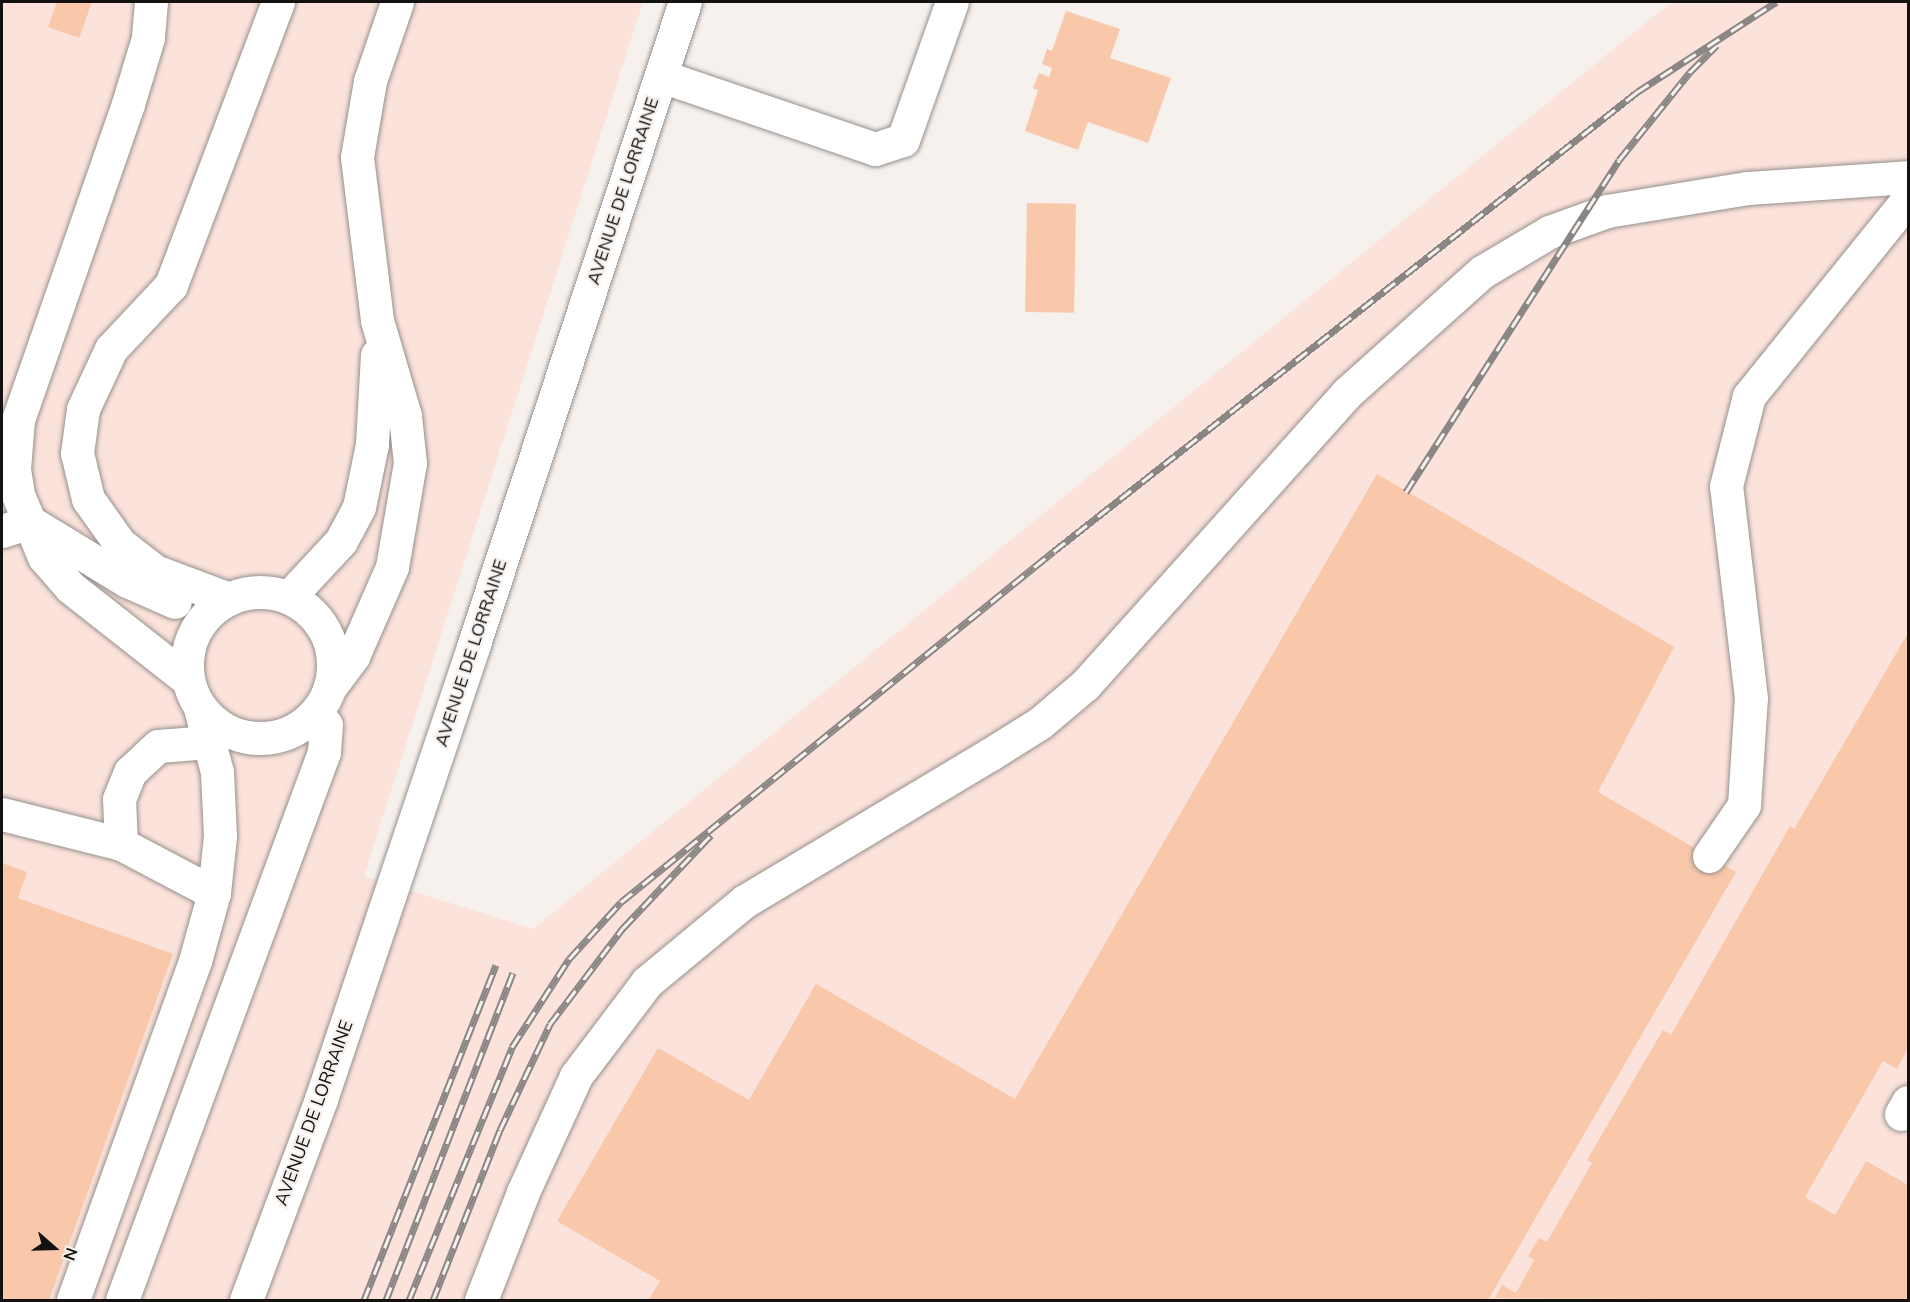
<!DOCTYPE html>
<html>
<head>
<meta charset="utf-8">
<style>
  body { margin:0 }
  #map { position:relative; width:1910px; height:1302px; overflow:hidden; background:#f6f1ed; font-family:Mulish,sans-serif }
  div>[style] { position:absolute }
  .industrial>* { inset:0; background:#fbe2da }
  .building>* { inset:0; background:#f9c7a9; transform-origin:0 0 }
  .roads { filter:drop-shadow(0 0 2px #95908d) drop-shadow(0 0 2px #95908d) }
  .minor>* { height:33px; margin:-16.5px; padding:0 16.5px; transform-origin:16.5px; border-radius:16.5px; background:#fff }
  .minor>.ring { margin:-16.5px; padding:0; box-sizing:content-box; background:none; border:33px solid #fff; border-radius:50% }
  .major>* { height:33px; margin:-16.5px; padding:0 16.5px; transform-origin:16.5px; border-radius:16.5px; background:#fff }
  .rail>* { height:7px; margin-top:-3.5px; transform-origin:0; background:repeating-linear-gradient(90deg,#f6f1ed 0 14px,#8a8684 0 28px); box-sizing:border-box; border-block:2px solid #8a8684 }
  span { translate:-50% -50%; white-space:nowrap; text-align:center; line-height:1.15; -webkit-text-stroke:4.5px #f6f1ed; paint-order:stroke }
  .street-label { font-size:18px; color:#141211 }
  .frame { position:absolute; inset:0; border:3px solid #141211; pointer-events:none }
  .north { position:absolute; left:24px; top:1218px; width:60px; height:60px; -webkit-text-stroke:4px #f6f1ed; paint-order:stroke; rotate:110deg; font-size:16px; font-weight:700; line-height:24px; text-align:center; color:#141211 }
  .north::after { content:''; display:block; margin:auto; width:21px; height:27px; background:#141211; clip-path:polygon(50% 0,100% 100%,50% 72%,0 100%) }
</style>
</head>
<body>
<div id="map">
  <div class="industrial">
    <div style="clip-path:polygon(2px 2px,643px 2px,364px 876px,533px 929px,1669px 4px,1908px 2px,1908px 1300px,2px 1300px)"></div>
  </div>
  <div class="building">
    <div style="clip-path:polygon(57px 2px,92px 2px,79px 38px,48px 27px)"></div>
    <div style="clip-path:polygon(1066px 11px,1120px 29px,1110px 58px,1171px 78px,1148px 143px,1088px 122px,1078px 150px,1025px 131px,1038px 90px,1033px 88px,1039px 73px,1049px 77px,1052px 68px,1042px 64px,1047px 49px,1052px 51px)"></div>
    <div style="left:1027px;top:203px;width:49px;height:109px;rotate:1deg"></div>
    <div style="clip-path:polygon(1377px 474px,1674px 647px,1598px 792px,1736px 872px,1488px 1300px,649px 1300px,660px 1281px,557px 1221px,658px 1048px,749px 1100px,816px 984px,1015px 1099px)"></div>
    <div style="clip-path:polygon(1908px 633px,1908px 1048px,1897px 1069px,1883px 1061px,1805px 1197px,1835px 1215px,1866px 1161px,1908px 1185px,1908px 1300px,1495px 1298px,1502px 1285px,1516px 1293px,1534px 1260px,1528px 1256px,1539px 1238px,1547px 1242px,1592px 1163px,1587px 1160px,1663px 1030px,1671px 1035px,1790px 826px,1794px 829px)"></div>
    <div style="clip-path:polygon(2px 863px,27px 872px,18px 898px,173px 954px,49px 1300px,2px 1300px)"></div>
  </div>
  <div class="roads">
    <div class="minor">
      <div style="left:151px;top:2px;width:36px;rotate:95deg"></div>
      <div style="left:148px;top:38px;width:69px;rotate:106.9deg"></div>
      <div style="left:128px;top:104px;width:334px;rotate:109.2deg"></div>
      <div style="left:18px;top:419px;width:50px;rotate:94.6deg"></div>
      <div style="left:14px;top:469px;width:26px;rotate:81deg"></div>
      <div style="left:18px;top:495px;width:67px;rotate:67.2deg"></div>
      <div style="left:44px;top:557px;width:40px;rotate:49deg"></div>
      <div style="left:70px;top:587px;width:150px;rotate:38.2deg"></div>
      <div style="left:661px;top:76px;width:226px;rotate:18.8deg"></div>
      <div style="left:875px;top:149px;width:29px;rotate:-18deg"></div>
      <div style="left:903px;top:140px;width:146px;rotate:-70.5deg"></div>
      <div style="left:30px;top:522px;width:114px;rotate:31.3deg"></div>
      <div style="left:127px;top:581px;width:52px;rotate:23.6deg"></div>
      <div style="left:2px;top:531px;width:29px;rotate:-18deg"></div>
      <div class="ring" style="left:187px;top:592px;width:113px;height:113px"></div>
      <div style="left:289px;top:597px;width:76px;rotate:-47.1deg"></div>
      <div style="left:341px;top:541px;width:38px;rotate:-62deg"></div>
      <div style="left:359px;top:507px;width:64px;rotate:-78.3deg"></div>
      <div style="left:372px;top:444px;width:89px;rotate:-86.8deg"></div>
      <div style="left:229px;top:599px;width:79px;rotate:-159.3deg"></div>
      <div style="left:155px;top:571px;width:44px;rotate:-142.4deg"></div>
      <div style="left:120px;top:544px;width:55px;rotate:-125.4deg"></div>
      <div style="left:88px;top:499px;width:47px;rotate:-103.4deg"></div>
      <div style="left:77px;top:453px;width:44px;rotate:-82.2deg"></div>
      <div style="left:83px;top:409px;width:66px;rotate:-65deg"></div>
      <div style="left:111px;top:349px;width:88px;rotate:-46.8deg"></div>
      <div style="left:171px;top:285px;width:303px;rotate:-69.3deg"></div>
      <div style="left:330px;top:687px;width:39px;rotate:-53deg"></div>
      <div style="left:353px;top:656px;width:97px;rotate:-66.3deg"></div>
      <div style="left:392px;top:567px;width:106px;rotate:-80.2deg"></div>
      <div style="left:410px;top:463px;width:47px;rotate:-96.1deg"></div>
      <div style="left:405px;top:416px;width:100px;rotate:-106.3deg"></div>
      <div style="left:377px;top:320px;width:164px;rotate:-97deg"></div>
      <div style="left:357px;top:157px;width:77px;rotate:-80.3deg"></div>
      <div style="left:370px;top:81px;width:83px;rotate:-71.1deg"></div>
      <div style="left:2px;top:814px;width:123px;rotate:14.1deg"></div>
      <div style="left:121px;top:844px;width:105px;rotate:27.8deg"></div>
      <div style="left:121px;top:844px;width:45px;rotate:-92.5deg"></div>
      <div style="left:119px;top:799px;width:29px;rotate:-68deg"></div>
      <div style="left:130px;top:772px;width:38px;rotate:-43deg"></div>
      <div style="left:158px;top:746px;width:51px;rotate:-4.5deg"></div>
      <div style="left:1709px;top:856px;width:62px;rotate:-55.5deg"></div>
      <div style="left:1744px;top:805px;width:107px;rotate:-86.3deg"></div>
      <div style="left:1751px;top:698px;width:213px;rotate:-96.7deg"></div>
      <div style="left:1726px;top:486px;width:93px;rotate:-75.7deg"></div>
      <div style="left:1749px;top:396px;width:253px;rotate:-51.1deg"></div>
      <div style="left:1901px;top:1114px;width:14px;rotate:-60deg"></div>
      <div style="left:73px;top:1300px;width:360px;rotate:-70.2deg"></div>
      <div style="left:195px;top:961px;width:71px;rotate:-74.4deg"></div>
      <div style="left:214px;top:893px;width:57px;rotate:-84deg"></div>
      <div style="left:220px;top:836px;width:64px;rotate:-92.7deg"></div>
      <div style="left:217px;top:772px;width:66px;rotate:-104.9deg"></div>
      <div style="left:122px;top:1300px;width:584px;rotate:-69.77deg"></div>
      <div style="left:324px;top:752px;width:27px;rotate:-86deg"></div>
      <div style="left:326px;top:725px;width:16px;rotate:-128deg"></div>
      <div style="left:481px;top:1300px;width:116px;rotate:-68.7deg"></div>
      <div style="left:523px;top:1192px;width:128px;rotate:-65.4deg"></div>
      <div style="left:576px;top:1076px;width:118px;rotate:-52.9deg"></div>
      <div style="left:647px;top:982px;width:127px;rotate:-39.6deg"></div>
      <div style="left:745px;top:901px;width:284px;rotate:-30.9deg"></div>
      <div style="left:989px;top:755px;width:60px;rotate:-32.1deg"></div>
      <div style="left:1040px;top:723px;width:59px;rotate:-40.2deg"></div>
      <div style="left:1085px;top:685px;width:392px;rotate:-48.1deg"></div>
      <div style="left:1347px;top:393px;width:181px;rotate:-41.9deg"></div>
      <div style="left:1482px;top:272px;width:78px;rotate:-30.8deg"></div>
      <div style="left:1549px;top:232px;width:62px;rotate:-19.9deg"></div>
      <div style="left:1607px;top:211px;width:143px;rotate:-9.3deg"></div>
      <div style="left:1748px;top:188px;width:160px;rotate:-3.9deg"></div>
    </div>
    <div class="major">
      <div style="left:246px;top:1300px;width:215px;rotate:-69.5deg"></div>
      <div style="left:321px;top:1099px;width:477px;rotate:-71.4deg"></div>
      <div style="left:473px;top:647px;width:679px;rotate:-71.81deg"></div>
    </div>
  </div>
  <div class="rail">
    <div style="left:1406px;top:492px;width:394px;rotate:-57.3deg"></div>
    <div style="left:1619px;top:160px;width:113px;rotate:-51.1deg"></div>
    <div style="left:1690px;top:72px;width:38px;rotate:-45deg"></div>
    <div style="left:364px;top:1300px;width:360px;rotate:-68.5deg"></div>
    <div style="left:386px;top:1300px;width:351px;rotate:-68.8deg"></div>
    <div style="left:409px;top:1300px;width:273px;rotate:-67.8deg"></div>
    <div style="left:512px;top:1047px;width:105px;rotate:-57.1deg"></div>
    <div style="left:569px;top:959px;width:77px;rotate:-47.6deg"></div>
    <div style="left:621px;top:902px;width:557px;rotate:-39.03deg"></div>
    <div style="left:1054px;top:551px;width:742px;rotate:-38.21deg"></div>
    <div style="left:1637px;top:92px;width:166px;rotate:-32.9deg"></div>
    <div style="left:433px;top:1300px;width:183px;rotate:-68.5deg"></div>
    <div style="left:500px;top:1130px;width:117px;rotate:-64.7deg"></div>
    <div style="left:550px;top:1024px;width:121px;rotate:-52.8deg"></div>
    <div style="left:623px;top:928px;width:128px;rotate:-46.6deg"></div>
  </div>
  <div class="street-label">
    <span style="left:623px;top:191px;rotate:-72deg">AVENUE DE LORRAINE</span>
    <span style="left:471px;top:653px;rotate:-72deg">AVENUE DE LORRAINE</span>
    <span style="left:314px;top:1113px;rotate:-70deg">AVENUE DE LORRAINE</span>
  </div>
  <div class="frame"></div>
  <div class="north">N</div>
</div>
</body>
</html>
